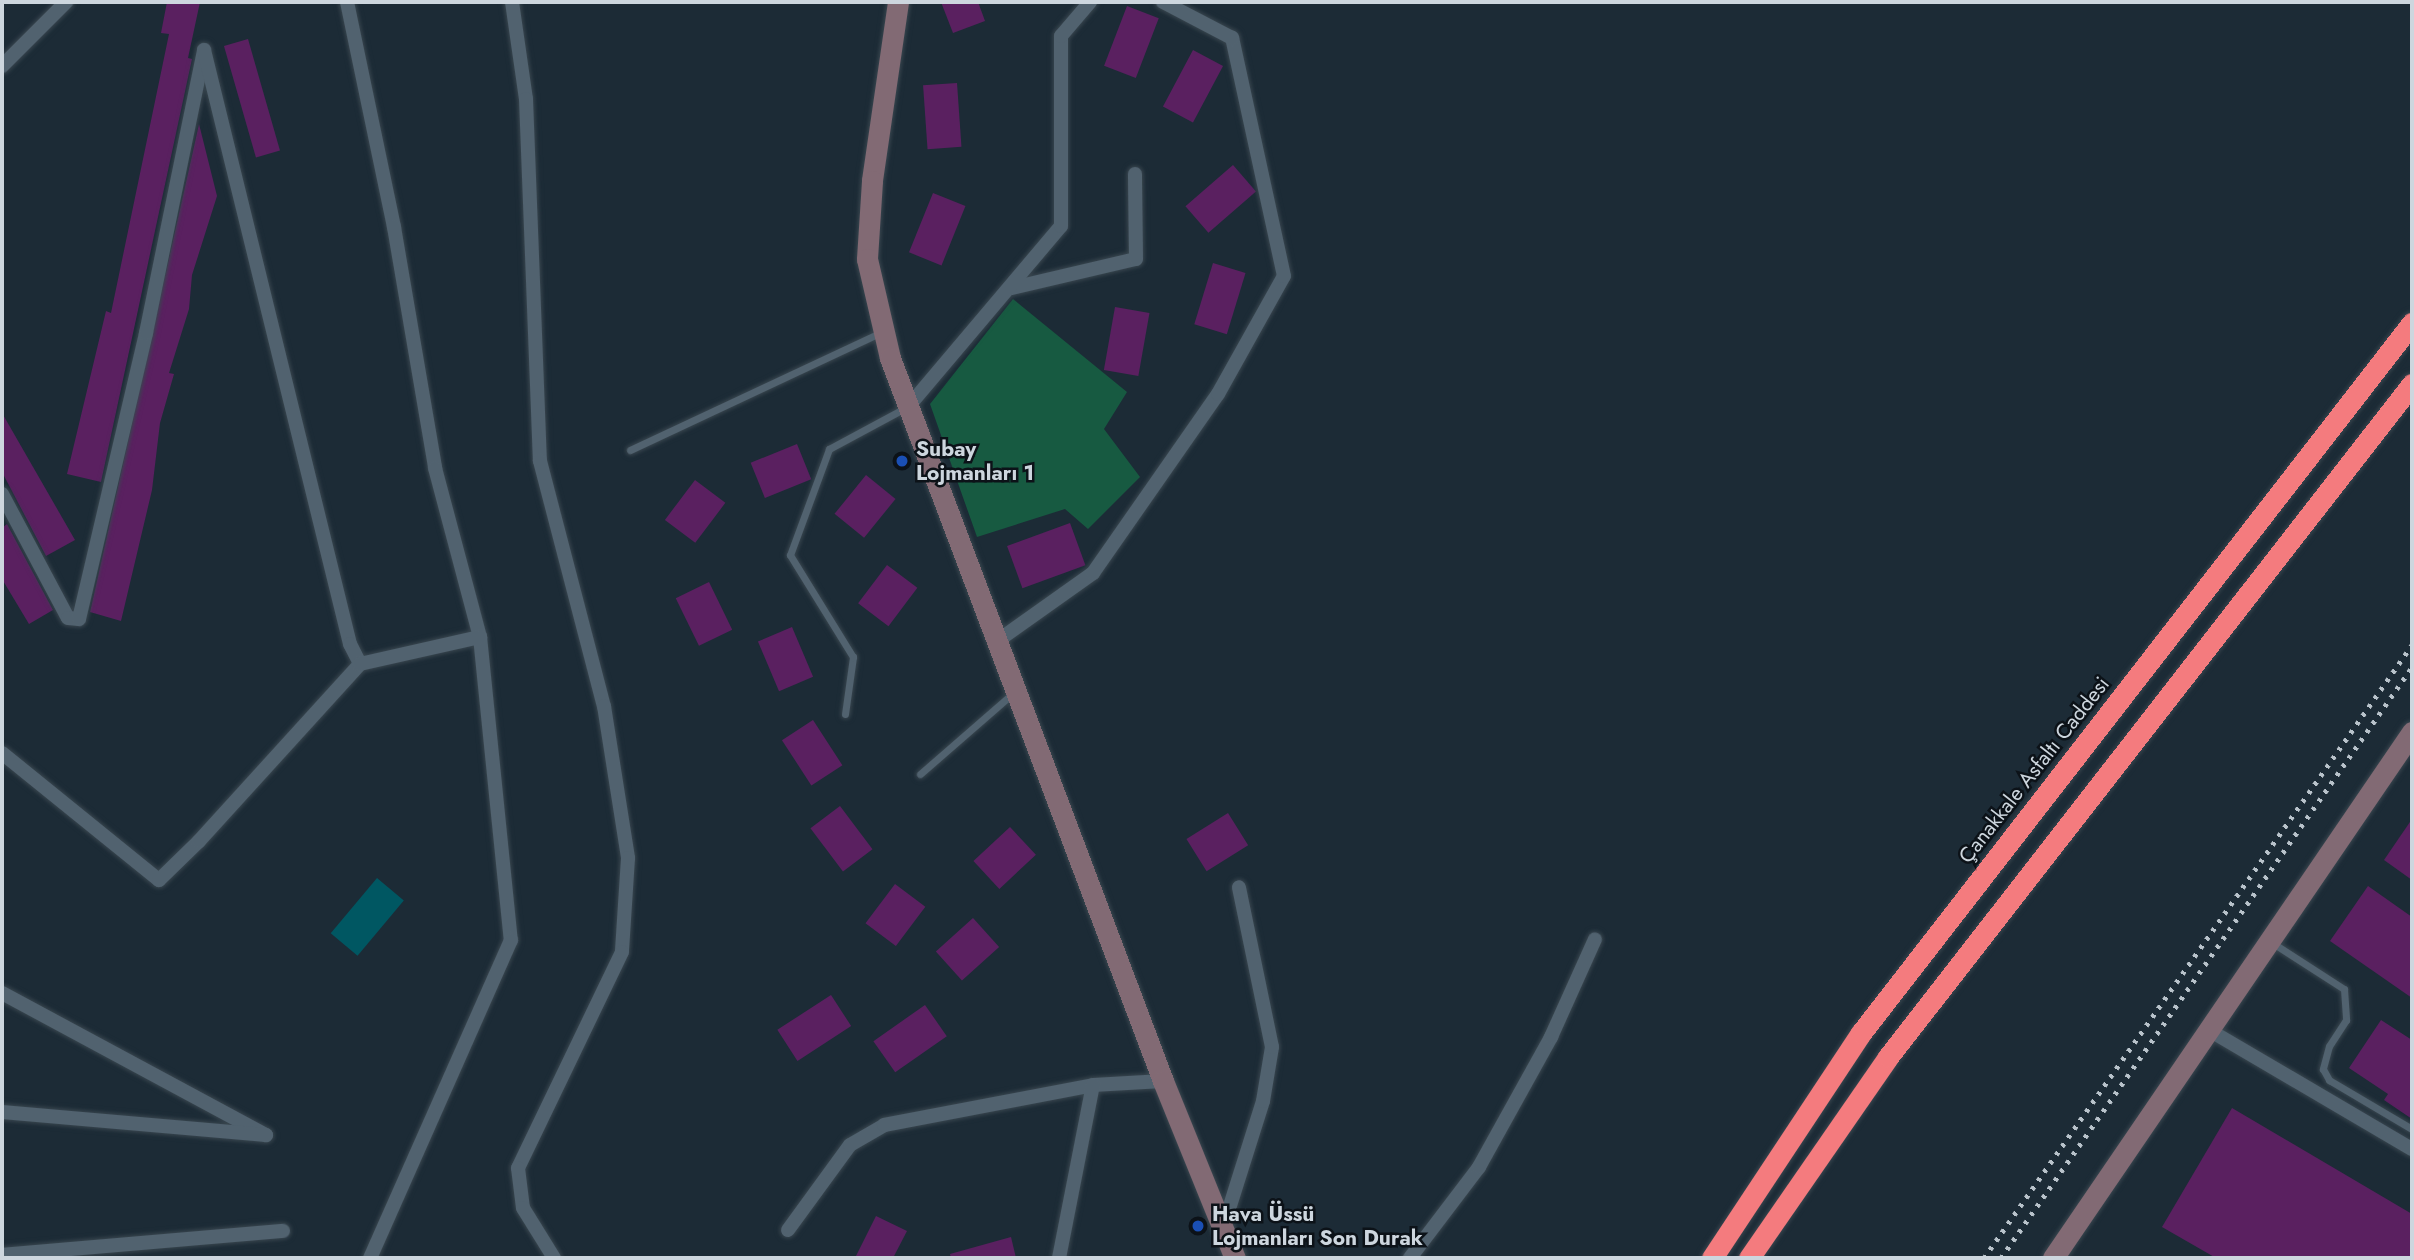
<!DOCTYPE html>
<html>
<head>
<meta charset="utf-8">
<style>
  body { margin:0 }
  #map { position:relative; width:2414px; height:1260px; overflow:hidden; background:#1c2b36; font-family:Jost,sans-serif }
  div>[style] { position:absolute }
  .green>* { inset:0; background:#175a41 }
  .water>* { inset:0; background:#005762; transform-origin:0 0 }
  .building>* { inset:0; background:#5a2060; transform-origin:0 0 }
  .roads { filter:drop-shadow(0 0 2px #39464f) drop-shadow(0 0 2px #39464f) }
  .lane>* { height:7px; margin:-3.5px; padding:0 3.5px; transform-origin:3.5px; border-radius:3.5px; background:#51626f }
  .street>* { height:14px; margin:-7px; padding:0 7px; transform-origin:7px; border-radius:7px; background:#51626f }
  .secondary>* { height:21px; margin:-10.5px; padding:0 10.5px; transform-origin:10.5px; border-radius:10.5px; background:#826a74 }
  .highway>* { height:21px; margin:-10.5px; padding:0 10.5px; transform-origin:10.5px; border-radius:10.5px; background:#f47b7e }
  .rail>* { height:5px; margin-top:-2.5px; transform-origin:0; background:repeating-linear-gradient(90deg,#b9c3cb 0 3.5px,transparent 0 10.5px) }
  .dots>* { width:19px; height:19px; translate:-50% -50%; box-sizing:border-box; border:4px solid #0c1218; border-radius:50% }
  span { translate:-50% -50%; white-space:nowrap; text-align:center; line-height:1.15; -webkit-text-stroke:5px #0c1218; paint-order:stroke }
  .poi-label { font-size:21px; color:#cdd6de; font-weight:700 }
  .left { translate:0 -50%; text-align:left }
  .street-label { font-size:21px; color:#cdd6de }
  .frame { position:absolute; inset:0; border:4px solid #cdd6de; pointer-events:none }
</style>
</head>
<body>
<div id="map">
  <div class="green">
    <div style="clip-path:polygon(1013px 299px,1127px 392px,1104px 429px,1140px 477px,1088px 529px,1065px 509px,977px 537px,930px 404px)"></div>
  </div>
  <div class="water">
    <div style="left:377px;top:878px;width:35px;height:72px;rotate:40deg"></div>
  </div>
  <div class="building">
    <div style="clip-path:polygon(167px 2px,200px 2px,188px 58px,192px 59px,101px 482px,67px 474px,106px 311px,111px 313px,169px 34px,161px 33px)"></div>
    <div style="clip-path:polygon(941px 2px,978px 2px,985px 21px,953px 33px)"></div>
    <div style="left:1127px;top:6px;width:34px;height:64px;rotate:21deg"></div>
    <div style="left:248px;top:39px;width:116px;height:25px;rotate:74deg"></div>
    <div style="left:1193px;top:50px;width:34px;height:64px;rotate:28deg"></div>
    <div style="left:957px;top:83px;width:64px;height:34px;rotate:86deg"></div>
    <div style="clip-path:polygon(199px 124px,217px 196px,192px 275px,189px 309px,169px 373px,174px 374px,160px 423px,152px 490px,121px 621px,90px 612px)"></div>
    <div style="left:1233px;top:165px;width:35px;height:63px;rotate:49deg"></div>
    <div style="left:933px;top:193px;width:35px;height:64px;rotate:22deg"></div>
    <div style="left:1213px;top:263px;width:34px;height:64px;rotate:17deg"></div>
    <div style="left:1115px;top:307px;width:35px;height:64px;rotate:10deg"></div>
    <div style="clip-path:polygon(2px 413px,75px 540px,46px 556px,2px 472px)"></div>
    <div style="left:797px;top:444px;width:38px;height:50px;rotate:68deg"></div>
    <div style="left:866px;top:475px;width:38px;height:50px;rotate:39deg"></div>
    <div style="left:695px;top:480px;width:38px;height:50px;rotate:37deg"></div>
    <div style="left:1070px;top:523px;width:45px;height:67px;rotate:70deg"></div>
    <div style="clip-path:polygon(7px 524px,53px 610px,29px 624px,2px 579px,2px 528px)"></div>
    <div style="left:887px;top:565px;width:38px;height:48px;rotate:37deg"></div>
    <div style="left:709px;top:582px;width:53px;height:37px;rotate:64deg"></div>
    <div style="left:792px;top:627px;width:54px;height:37px;rotate:67deg"></div>
    <div style="left:813px;top:720px;width:54px;height:37px;rotate:57deg"></div>
    <div style="left:840px;top:806px;width:54px;height:37px;rotate:53deg"></div>
    <div style="left:1228px;top:813px;width:38px;height:49px;rotate:58deg"></div>
    <div style="clip-path:polygon(2412px 819px,2412px 880px,2384px 860px)"></div>
    <div style="left:1010px;top:827px;width:38px;height:50px;rotate:47deg"></div>
    <div style="left:895px;top:884px;width:38px;height:49px;rotate:37deg"></div>
    <div style="clip-path:polygon(2368px 886px,2412px 917px,2412px 998px,2330px 941px)"></div>
    <div style="left:973px;top:918px;width:39px;height:50px;rotate:48deg"></div>
    <div style="left:831px;top:995px;width:37px;height:64px;rotate:57deg"></div>
    <div style="left:925px;top:1005px;width:38px;height:63px;rotate:55deg"></div>
    <div style="clip-path:polygon(2381px 1020px,2412px 1040px,2412px 1119px,2384px 1100px,2388px 1094px,2349px 1068px)"></div>
    <div style="clip-path:polygon(2232px 1108px,2412px 1214px,2412px 1258px,2216px 1258px,2162px 1227px)"></div>
    <div style="clip-path:polygon(876px 1216px,907px 1231px,893px 1258px,855px 1258px)"></div>
    <div style="clip-path:polygon(1011px 1237px,1016px 1258px,951px 1258px,950px 1254px)"></div>
  </div>
  <div class="roads">
    <div class="lane">
      <div style="left:630px;top:450px;width:276px;rotate:-25.1deg"></div>
      <div style="left:845px;top:714px;width:58px;rotate:-82deg"></div>
      <div style="left:853px;top:657px;width:120px;rotate:-121.7deg"></div>
      <div style="left:790px;top:555px;width:113px;rotate:-69.8deg"></div>
      <div style="left:829px;top:449px;width:89px;rotate:-28.3deg"></div>
      <div style="left:920px;top:774px;width:122px;rotate:-41deg"></div>
      <div style="left:2271px;top:942px;width:87px;rotate:32.8deg"></div>
      <div style="left:2344px;top:989px;width:31px;rotate:86deg"></div>
      <div style="left:2346px;top:1020px;width:31px;rotate:123deg"></div>
      <div style="left:2329px;top:1046px;width:24px;rotate:105deg"></div>
      <div style="left:2323px;top:1069px;width:13px;rotate:61deg"></div>
      <div style="left:2329px;top:1080px;width:96px;rotate:30.6deg"></div>
    </div>
    <div class="street">
      <div style="left:347px;top:2px;width:230px;rotate:78.2deg"></div>
      <div style="left:394px;top:227px;width:244px;rotate:80.3deg"></div>
      <div style="left:435px;top:468px;width:175px;rotate:75.1deg"></div>
      <div style="left:480px;top:637px;width:305px;rotate:84.2deg"></div>
      <div style="left:511px;top:940px;width:348px;rotate:113.9deg"></div>
      <div style="left:512px;top:2px;width:98px;rotate:81.8deg"></div>
      <div style="left:526px;top:99px;width:362px;rotate:87.8deg"></div>
      <div style="left:540px;top:461px;width:253px;rotate:75.4deg"></div>
      <div style="left:604px;top:706px;width:154px;rotate:81deg"></div>
      <div style="left:628px;top:858px;width:94px;rotate:93.7deg"></div>
      <div style="left:622px;top:952px;width:240px;rotate:115.7deg"></div>
      <div style="left:518px;top:1168px;width:40px;rotate:82.9deg"></div>
      <div style="left:523px;top:1208px;width:59px;rotate:58.2deg"></div>
      <div style="left:2px;top:66px;width:91px;rotate:-45deg"></div>
      <div style="left:1012px;top:288px;width:127px;rotate:-13.2deg"></div>
      <div style="left:1136px;top:259px;width:85px;rotate:-90.7deg"></div>
      <div style="left:908px;top:407px;width:237px;rotate:-49.8deg"></div>
      <div style="left:1061px;top:226px;width:190px;rotate:-90deg"></div>
      <div style="left:1061px;top:36px;width:45px;rotate:-49.5deg"></div>
      <div style="left:2px;top:494px;width:140px;rotate:62deg"></div>
      <div style="left:68px;top:618px;width:11px;rotate:5deg"></div>
      <div style="left:79px;top:619px;width:294px;rotate:-76.8deg"></div>
      <div style="left:146px;top:333px;width:289px;rotate:-78.4deg"></div>
      <div style="left:204px;top:50px;width:612px;rotate:76.19deg"></div>
      <div style="left:350px;top:644px;width:22px;rotate:63deg"></div>
      <div style="left:996px;top:642px;width:119px;rotate:-35.4deg"></div>
      <div style="left:1093px;top:573px;width:218px;rotate:-55.1deg"></div>
      <div style="left:1218px;top:394px;width:135px;rotate:-60.8deg"></div>
      <div style="left:1284px;top:276px;width:244px;rotate:-102.3deg"></div>
      <div style="left:1232px;top:38px;width:78px;rotate:-152.4deg"></div>
      <div style="left:2px;top:753px;width:202px;rotate:39deg"></div>
      <div style="left:159px;top:880px;width:56px;rotate:-44.3deg"></div>
      <div style="left:199px;top:841px;width:239px;rotate:-47.7deg"></div>
      <div style="left:360px;top:664px;width:123px;rotate:-12.7deg"></div>
      <div style="left:2px;top:993px;width:300px;rotate:28.3deg"></div>
      <div style="left:266px;top:1135px;width:265px;rotate:-175deg"></div>
      <div style="left:2209px;top:1030px;width:235px;rotate:30.4deg"></div>
      <div style="left:1223px;top:1228px;width:133px;rotate:-72.5deg"></div>
      <div style="left:1263px;top:1101px;width:55px;rotate:-80.5deg"></div>
      <div style="left:1272px;top:1047px;width:163px;rotate:-101.7deg"></div>
      <div style="left:788px;top:1230px;width:105px;rotate:-53.9deg"></div>
      <div style="left:850px;top:1145px;width:39px;rotate:-30deg"></div>
      <div style="left:884px;top:1125px;width:213px;rotate:-10.8deg"></div>
      <div style="left:1093px;top:1085px;width:70px;rotate:-3.3deg"></div>
      <div style="left:2px;top:1255px;width:282px;rotate:-4.9deg"></div>
      <div style="left:1059px;top:1258px;width:176px;rotate:-78.9deg"></div>
      <div style="left:1410px;top:1258px;width:114px;rotate:-52.8deg"></div>
      <div style="left:1479px;top:1167px;width:149px;rotate:-61deg"></div>
      <div style="left:1551px;top:1037px;width:107px;rotate:-65.8deg"></div>
    </div>
    <div class="secondary">
      <div style="left:898px;top:2px;width:181px;rotate:98.3deg"></div>
      <div style="left:872px;top:181px;width:78px;rotate:93.7deg"></div>
      <div style="left:867px;top:259px;width:102px;rotate:76.9deg"></div>
      <div style="left:890px;top:358px;width:773px;rotate:69.31deg"></div>
      <div style="left:1163px;top:1081px;width:191px;rotate:67.9deg"></div>
      <div style="left:2053px;top:1258px;width:637px;rotate:-55.69deg"></div>
    </div>
    <div class="highway">
      <div style="left:1712px;top:1258px;width:270px;rotate:-56.5deg"></div>
      <div style="left:1861px;top:1033px;width:899px;rotate:-52.19deg"></div>
      <div style="left:1749px;top:1258px;width:244px;rotate:-55.3deg"></div>
      <div style="left:1888px;top:1057px;width:853px;rotate:-52.1deg"></div>
    </div>
  </div>
  <div class="rail">
    <div style="left:1984px;top:1258px;width:748px;rotate:-55.08deg"></div>
    <div style="left:2001px;top:1258px;width:720px;rotate:-55.18deg"></div>
  </div>
  <div class="dots">
    <div style="left:902px;top:461px;background:#1a4fb4"></div>
    <div style="left:1198px;top:1226px;background:#1a4fb4"></div>
  </div>
  <div class="poi-label">
    <span class="left" style="left:916px;top:461px">Subay<br>Lojmanları 1</span>
    <span class="left" style="left:1212px;top:1226px">Hava Üssü<br>Lojmanları Son Durak</span>
  </div>
  <div class="street-label">
    <span style="left:2034px;top:770px;rotate:-52deg">Çanakkale Asfaltı Caddesi</span>
  </div>
  <div class="frame"></div>
</div>
</body>
</html>
